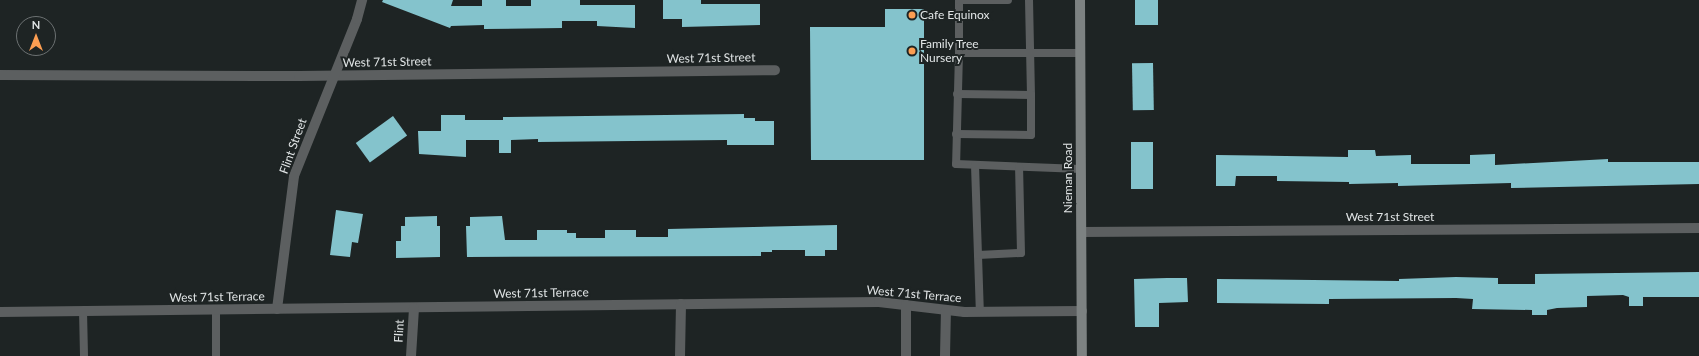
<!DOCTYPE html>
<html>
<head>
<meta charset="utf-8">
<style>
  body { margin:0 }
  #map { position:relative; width:1699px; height:356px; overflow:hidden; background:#1e2424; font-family:Lato,sans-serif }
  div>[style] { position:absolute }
  .building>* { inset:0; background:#84c3cc; transform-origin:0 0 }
  .lane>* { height:8px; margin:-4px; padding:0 4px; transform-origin:4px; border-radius:4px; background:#5c5f60 }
  .street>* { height:10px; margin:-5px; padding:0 5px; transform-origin:5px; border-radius:5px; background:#5c5f60 }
  .secondary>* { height:10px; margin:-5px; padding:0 5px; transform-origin:5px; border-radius:5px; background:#7d8282 }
  .dots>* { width:11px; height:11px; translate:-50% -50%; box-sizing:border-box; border:2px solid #1e2424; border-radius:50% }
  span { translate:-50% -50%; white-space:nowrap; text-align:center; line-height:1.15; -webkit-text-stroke:4px #1e2424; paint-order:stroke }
  .poi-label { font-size:12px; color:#e1e5e6 }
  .left { translate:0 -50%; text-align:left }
  .street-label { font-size:12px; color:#e1e5e6 }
  .north { position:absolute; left:16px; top:16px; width:40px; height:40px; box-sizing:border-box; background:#1e2424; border:1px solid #6c7172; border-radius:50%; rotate:0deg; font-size:11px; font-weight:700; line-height:16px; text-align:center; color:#e1e5e6 }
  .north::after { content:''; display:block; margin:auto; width:14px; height:18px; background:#fc9e52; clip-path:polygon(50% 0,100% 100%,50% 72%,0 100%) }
</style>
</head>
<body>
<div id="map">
  <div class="building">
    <div style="clip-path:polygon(383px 0,453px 0,451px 6px,482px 6px,482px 0,506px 0,506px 6px,531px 6px,531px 0,580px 0,580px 5px,635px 5px,635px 28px,597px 26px,597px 21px,562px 21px,562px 28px,484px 29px,484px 25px,451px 26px,450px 28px,382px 2px)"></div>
    <div style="clip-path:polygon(663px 0,701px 0,701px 4px,760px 4px,760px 25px,682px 27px,682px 19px,663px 19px)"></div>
    <div style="left:1135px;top:0;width:23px;height:25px"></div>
    <div style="clip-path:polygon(885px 9px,924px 9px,924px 160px,811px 160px,810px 27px,885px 27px)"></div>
    <div style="left:1153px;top:63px;width:47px;height:21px;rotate:89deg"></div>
    <div style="clip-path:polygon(744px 114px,744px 118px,755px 118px,755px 121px,774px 121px,774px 145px,727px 145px,727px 140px,538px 142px,538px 139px,511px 140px,511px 153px,499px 153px,499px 140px,466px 140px,466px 157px,419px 154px,418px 131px,441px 131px,441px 115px,465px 115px,465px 120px,503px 120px,503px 117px)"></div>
    <div style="left:393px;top:116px;width:24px;height:46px;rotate:54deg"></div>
    <div style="left:1131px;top:142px;width:22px;height:47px"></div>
    <div style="clip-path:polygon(1348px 150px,1375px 150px,1376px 156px,1411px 155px,1411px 164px,1470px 164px,1470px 155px,1495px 154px,1495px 165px,1608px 159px,1608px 162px,1699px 162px,1699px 184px,1511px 188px,1511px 183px,1398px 186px,1398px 183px,1349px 184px,1349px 182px,1277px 181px,1277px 176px,1236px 176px,1235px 186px,1216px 186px,1216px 155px,1348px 157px)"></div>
    <div style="clip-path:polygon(336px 210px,363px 214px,358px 243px,352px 242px,350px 257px,330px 255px)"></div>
    <div style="clip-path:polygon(437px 216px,437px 226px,440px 226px,440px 257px,396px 258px,396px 241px,401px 241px,401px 226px,405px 226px,405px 217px)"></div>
    <div style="clip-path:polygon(502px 216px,505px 240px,537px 240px,537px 230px,567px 230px,567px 233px,576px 233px,576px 238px,605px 238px,605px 230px,636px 230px,636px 237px,668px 237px,668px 229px,837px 225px,837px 250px,825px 250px,825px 256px,805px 256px,805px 250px,772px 250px,772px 252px,761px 252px,761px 256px,467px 257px,466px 226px,470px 226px,470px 217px)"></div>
    <div style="clip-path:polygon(1699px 272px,1699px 297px,1643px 297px,1643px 306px,1629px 306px,1629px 297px,1623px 295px,1587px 296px,1587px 307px,1557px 308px,1547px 310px,1547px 315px,1532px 315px,1532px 310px,1472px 309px,1473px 299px,1456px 298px,1329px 299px,1329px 304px,1217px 303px,1217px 279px,1399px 281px,1399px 279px,1456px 277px,1498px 278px,1498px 284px,1535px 284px,1535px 274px)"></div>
    <div style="clip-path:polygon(1167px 278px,1187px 278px,1188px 302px,1159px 303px,1159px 327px,1135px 327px,1134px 279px)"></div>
  </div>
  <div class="lane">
    <div style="left:1029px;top:0;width:95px;rotate:88.8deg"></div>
    <div style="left:959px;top:53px;width:53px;rotate:-90deg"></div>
    <div style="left:959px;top:0;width:49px"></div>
    <div style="left:1080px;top:53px;width:121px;rotate:180deg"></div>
    <div style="left:959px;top:53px;width:111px;rotate:91.5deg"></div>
    <div style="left:956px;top:164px;width:125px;rotate:2.3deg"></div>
    <div style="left:956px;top:134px;width:75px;rotate:0.8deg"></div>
    <div style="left:1031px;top:135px;width:40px;rotate:-90deg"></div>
    <div style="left:1031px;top:95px;width:74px;rotate:-179.2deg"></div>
    <div style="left:975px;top:165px;width:147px;rotate:88.1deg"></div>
    <div style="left:978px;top:255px;width:43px;rotate:-2.7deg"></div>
    <div style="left:1021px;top:253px;width:86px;rotate:-91.3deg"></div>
    <div style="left:216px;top:310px;width:46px;rotate:90deg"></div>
    <div style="left:83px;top:311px;width:45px;rotate:88.7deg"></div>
  </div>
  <div class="street">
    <div style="left:0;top:75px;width:299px;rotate:0.2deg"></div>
    <div style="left:299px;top:76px;width:476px;rotate:-0.7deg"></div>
    <div style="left:1082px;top:232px;width:617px;rotate:-0.37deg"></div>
    <div style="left:277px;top:309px;width:134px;rotate:-82.7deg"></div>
    <div style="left:294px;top:176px;width:169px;rotate:-68.1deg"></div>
    <div style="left:357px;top:19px;width:20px;rotate:-75deg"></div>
    <div style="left:0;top:312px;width:879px;rotate:-0.65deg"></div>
    <div style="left:879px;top:302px;width:86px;rotate:6.7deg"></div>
    <div style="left:964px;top:312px;width:118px;rotate:-0.5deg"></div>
    <div style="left:411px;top:356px;width:48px;rotate:-86.4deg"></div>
    <div style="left:680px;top:356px;width:52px;rotate:-88.9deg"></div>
    <div style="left:906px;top:356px;width:51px;rotate:-90deg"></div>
    <div style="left:945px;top:356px;width:46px;rotate:-88.8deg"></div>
  </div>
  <div class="secondary">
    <div style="left:1080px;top:0;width:356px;rotate:89.7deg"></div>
  </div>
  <div class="dots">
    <div style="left:912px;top:15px;background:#fc9e52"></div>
    <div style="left:912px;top:51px;background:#fc9e52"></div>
  </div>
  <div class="poi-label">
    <span class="left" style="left:920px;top:15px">Cafe Equinox</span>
    <span class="left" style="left:920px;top:51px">Family Tree<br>Nursery</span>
  </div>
  <div class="street-label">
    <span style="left:711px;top:58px;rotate:-1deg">West 71st Street</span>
    <span style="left:387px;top:62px;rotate:-1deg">West 71st Street</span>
    <span style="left:293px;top:146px;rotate:-70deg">Flint Street</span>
    <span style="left:1068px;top:178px;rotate:-90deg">Nieman Road</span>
    <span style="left:1390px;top:217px">West 71st Street</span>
    <span style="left:541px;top:293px;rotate:-1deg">West 71st Terrace</span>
    <span style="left:914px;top:294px;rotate:5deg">West 71st Terrace</span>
    <span style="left:217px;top:297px;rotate:-1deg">West 71st Terrace</span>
    <span style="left:399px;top:331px;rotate:-87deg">Flint</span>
  </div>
  <div class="north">N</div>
</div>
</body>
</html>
